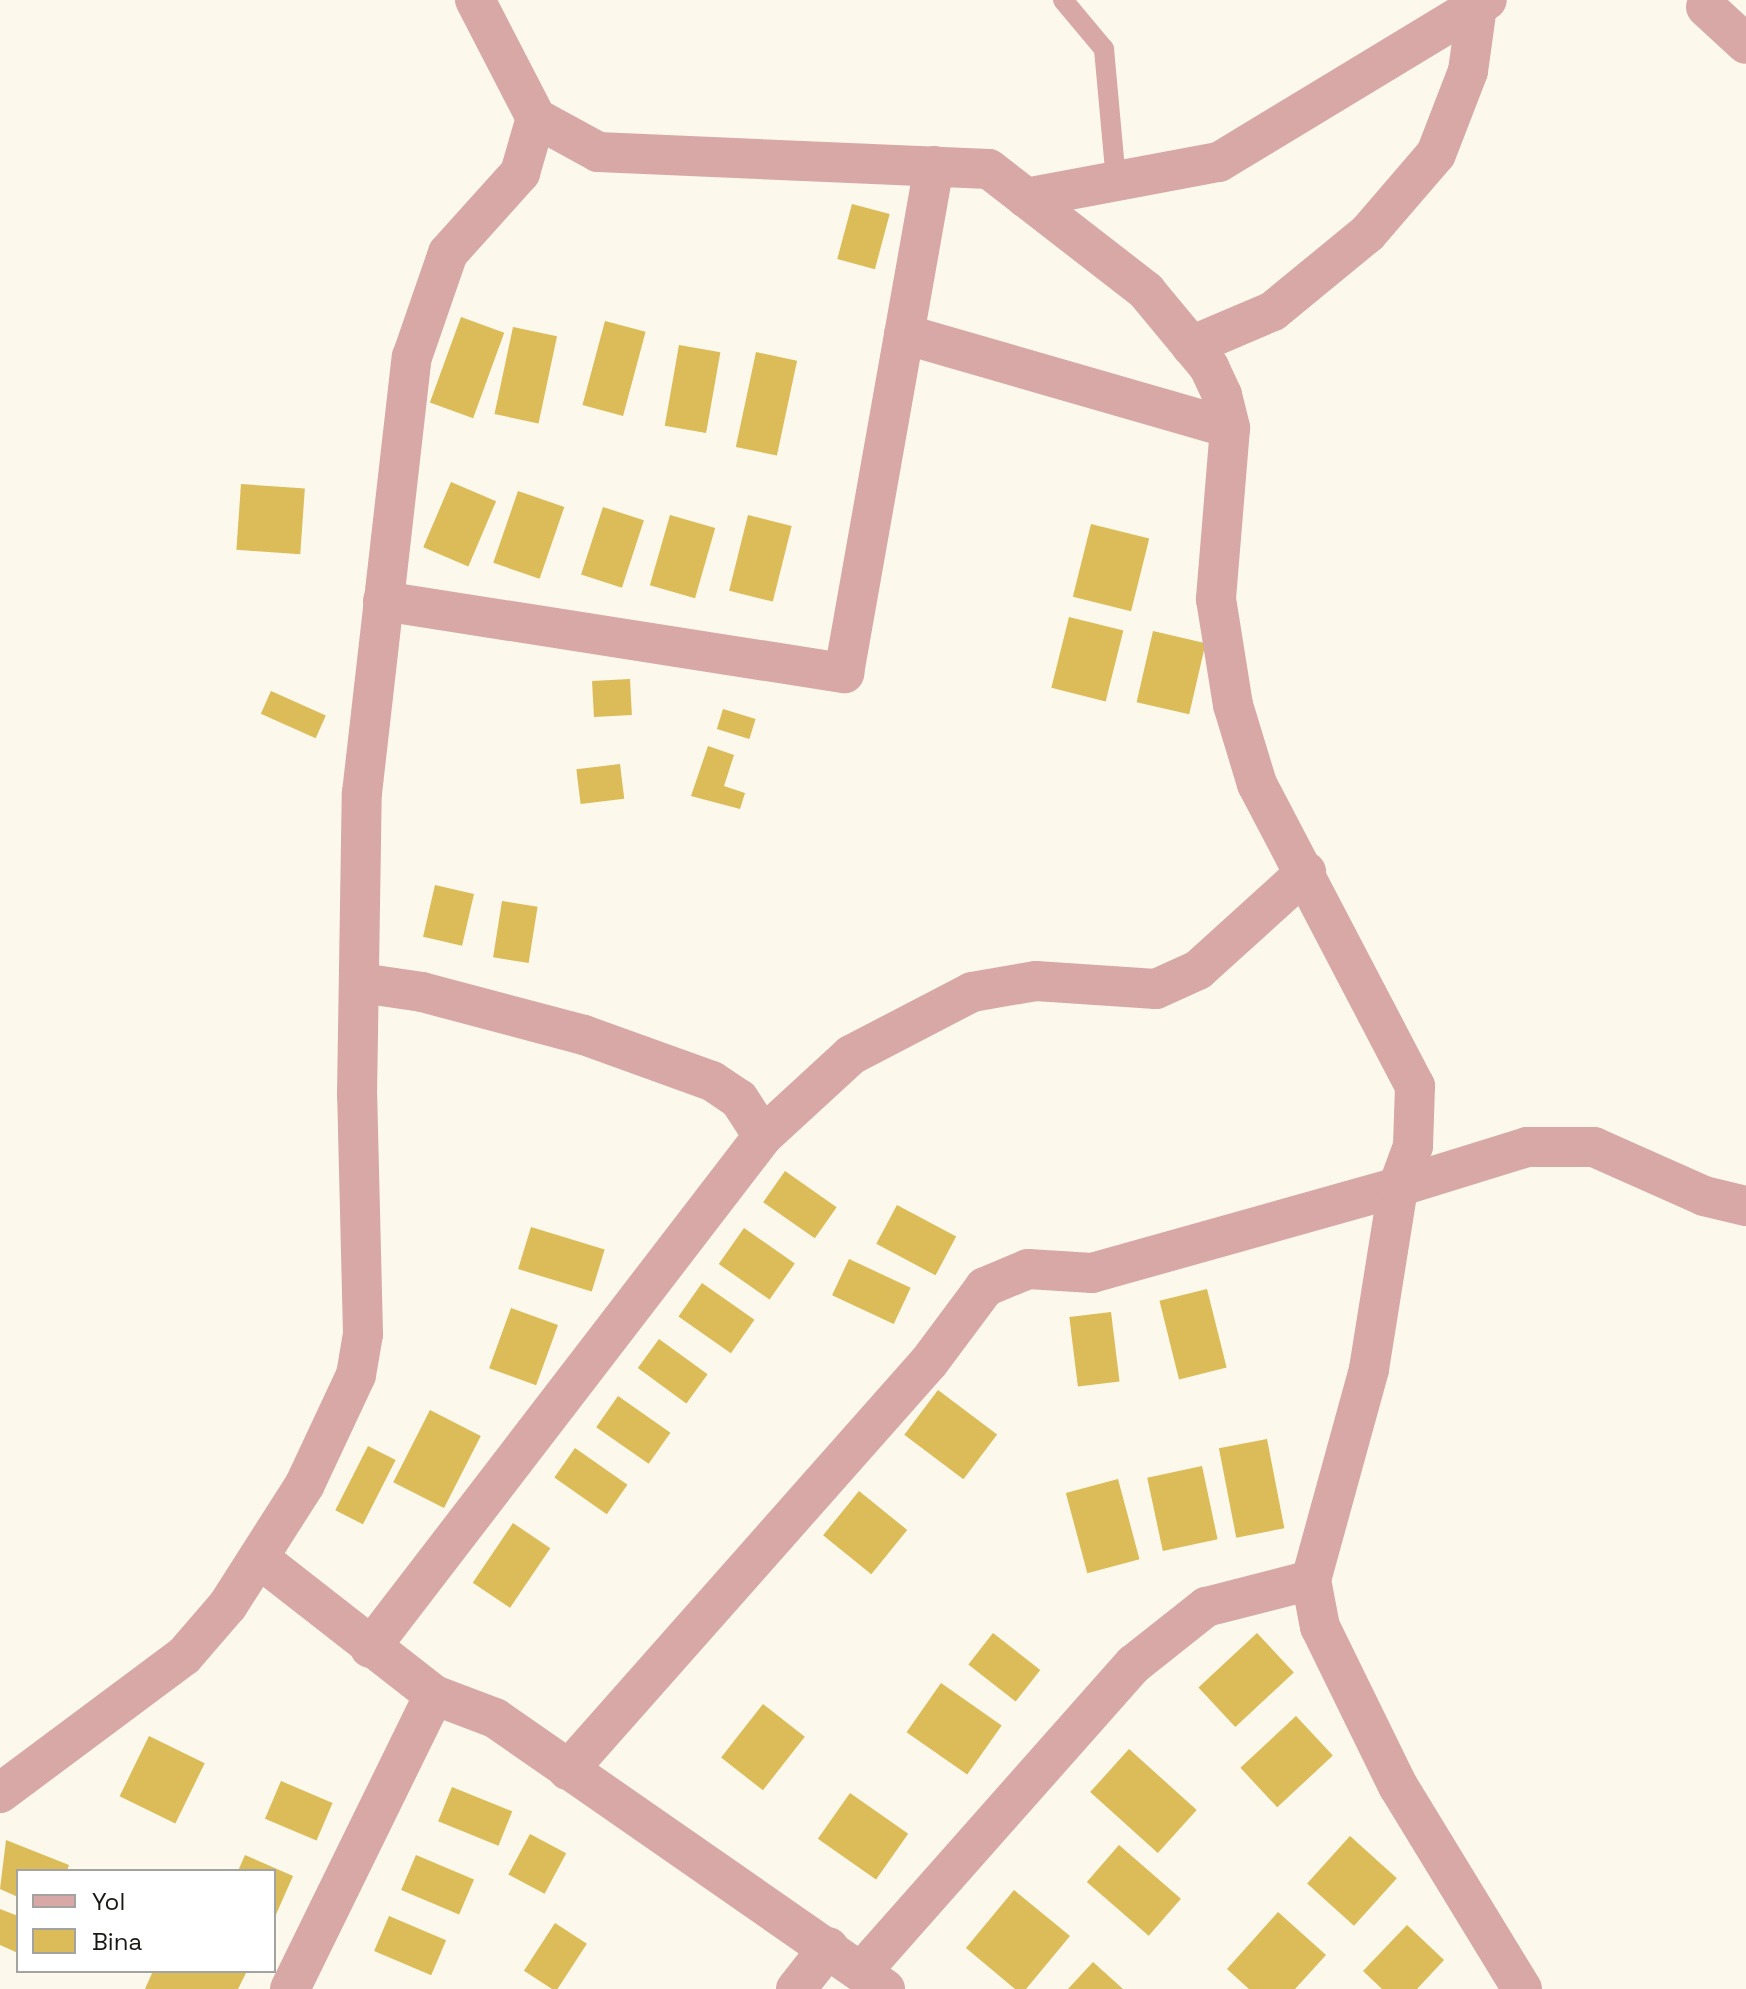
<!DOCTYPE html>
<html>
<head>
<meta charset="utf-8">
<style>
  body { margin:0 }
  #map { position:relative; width:1746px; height:1989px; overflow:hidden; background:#fcf8eb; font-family:"Space Grotesk",sans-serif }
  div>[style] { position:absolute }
  .building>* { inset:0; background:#dbbc58; transform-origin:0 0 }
  .service>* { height:20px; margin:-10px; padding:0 10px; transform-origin:10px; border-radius:10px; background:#d7a8a5 }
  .minor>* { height:40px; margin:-20px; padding:0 20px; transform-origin:20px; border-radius:20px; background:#d7a8a5 }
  span { translate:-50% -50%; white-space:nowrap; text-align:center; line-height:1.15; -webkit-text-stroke:6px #fff; paint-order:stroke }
  .legend { position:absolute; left:16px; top:1869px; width:260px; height:104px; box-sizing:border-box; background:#fff; border:2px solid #a3a3a1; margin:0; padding:10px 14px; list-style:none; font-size:24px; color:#191814 }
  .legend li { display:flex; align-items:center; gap:16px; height:40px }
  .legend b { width:40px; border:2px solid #a3a3a1 }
</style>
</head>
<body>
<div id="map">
  <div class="building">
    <div style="left:852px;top:204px;width:39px;height:57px;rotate:15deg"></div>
    <div style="left:461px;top:317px;width:46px;height:91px;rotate:20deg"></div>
    <div style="left:605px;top:321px;width:42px;height:87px;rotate:15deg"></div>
    <div style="left:513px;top:327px;width:45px;height:89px;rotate:12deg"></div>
    <div style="left:679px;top:345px;width:42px;height:82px;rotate:10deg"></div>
    <div style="left:756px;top:352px;width:42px;height:97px;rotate:12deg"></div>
    <div style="left:451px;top:482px;width:49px;height:71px;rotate:23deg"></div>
    <div style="left:241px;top:484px;width:64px;height:66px;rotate:4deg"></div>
    <div style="left:518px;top:491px;width:49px;height:76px;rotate:19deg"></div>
    <div style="left:603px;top:507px;width:43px;height:71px;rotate:18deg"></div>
    <div style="left:670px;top:515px;width:47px;height:73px;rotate:16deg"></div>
    <div style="left:748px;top:515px;width:45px;height:78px;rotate:14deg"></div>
    <div style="left:1091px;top:524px;width:60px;height:75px;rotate:14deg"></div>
    <div style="left:1069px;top:617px;width:56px;height:73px;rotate:14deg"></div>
    <div style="left:1153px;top:631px;width:54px;height:73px;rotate:13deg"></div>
    <div style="left:630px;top:679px;width:36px;height:38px;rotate:87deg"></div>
    <div style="left:271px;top:691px;width:60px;height:25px;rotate:24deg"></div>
    <div style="left:723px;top:709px;width:34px;height:21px;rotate:17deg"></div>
    <div style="clip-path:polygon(708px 746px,734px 755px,724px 786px,745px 793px,740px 809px,691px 796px)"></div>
    <div style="left:620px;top:764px;width:35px;height:44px;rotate:83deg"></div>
    <div style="left:435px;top:885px;width:40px;height:53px;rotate:13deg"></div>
    <div style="left:502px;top:901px;width:36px;height:57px;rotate:9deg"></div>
    <div style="left:785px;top:1171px;width:63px;height:38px;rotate:35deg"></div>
    <div style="left:897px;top:1205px;width:67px;height:44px;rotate:28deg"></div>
    <div style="left:531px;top:1227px;width:77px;height:44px;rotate:17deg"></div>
    <div style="left:744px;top:1228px;width:62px;height:44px;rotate:35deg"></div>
    <div style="left:849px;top:1259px;width:68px;height:40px;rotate:25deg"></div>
    <div style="left:702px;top:1283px;width:64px;height:41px;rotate:35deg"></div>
    <div style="left:1207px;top:1289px;width:81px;height:49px;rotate:76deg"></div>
    <div style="left:511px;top:1308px;width:50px;height:64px;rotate:20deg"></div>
    <div style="left:1111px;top:1312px;width:70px;height:42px;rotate:83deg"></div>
    <div style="left:659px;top:1339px;width:60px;height:36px;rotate:36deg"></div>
    <div style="left:938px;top:1390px;width:74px;height:56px;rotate:37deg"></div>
    <div style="left:618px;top:1396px;width:64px;height:38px;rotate:35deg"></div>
    <div style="left:430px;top:1410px;width:57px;height:81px;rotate:27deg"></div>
    <div style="left:1267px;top:1439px;width:91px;height:49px;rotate:79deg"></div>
    <div style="left:368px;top:1446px;width:31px;height:72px;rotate:27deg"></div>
    <div style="left:575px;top:1448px;width:64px;height:36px;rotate:35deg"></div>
    <div style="left:1202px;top:1466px;width:75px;height:56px;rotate:78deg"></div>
    <div style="left:1118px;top:1479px;width:83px;height:54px;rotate:75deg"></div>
    <div style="left:859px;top:1491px;width:62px;height:57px;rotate:39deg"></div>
    <div style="left:513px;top:1523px;width:45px;height:72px;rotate:34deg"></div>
    <div style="left:993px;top:1633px;width:60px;height:40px;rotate:38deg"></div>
    <div style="left:1257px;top:1633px;width:54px;height:80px;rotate:47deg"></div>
    <div style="left:941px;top:1683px;width:74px;height:60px;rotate:35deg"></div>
    <div style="left:763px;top:1704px;width:53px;height:68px;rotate:38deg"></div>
    <div style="left:1296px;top:1716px;width:54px;height:76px;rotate:47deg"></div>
    <div style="left:149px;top:1736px;width:62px;height:67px;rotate:26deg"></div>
    <div style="left:1129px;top:1749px;width:91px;height:58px;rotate:42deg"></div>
    <div style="left:281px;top:1781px;width:56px;height:41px;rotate:23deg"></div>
    <div style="left:452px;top:1787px;width:65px;height:37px;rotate:22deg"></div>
    <div style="left:850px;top:1793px;width:71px;height:56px;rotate:35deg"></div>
    <div style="left:530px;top:1834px;width:41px;height:46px;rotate:28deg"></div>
    <div style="left:1350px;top:1836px;width:63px;height:64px;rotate:42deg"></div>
    <div style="clip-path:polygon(6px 1840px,69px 1865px,67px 1871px,18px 1871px,18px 1897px,0 1889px)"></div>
    <div style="left:1119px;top:1845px;width:82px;height:49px;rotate:41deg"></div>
    <div style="clip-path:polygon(245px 1855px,293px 1876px,274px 1919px,274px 1871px,238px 1871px)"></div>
    <div style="left:416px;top:1855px;width:63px;height:38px;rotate:23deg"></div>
    <div style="clip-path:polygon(1014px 1890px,1070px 1936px,1026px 1989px,1015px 1989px,966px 1948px)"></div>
    <div style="clip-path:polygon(0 1909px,18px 1916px,18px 1953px,0 1945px)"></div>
    <div style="clip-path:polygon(1278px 1912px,1326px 1955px,1295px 1989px,1249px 1989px,1227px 1969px)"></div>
    <div style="left:389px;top:1916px;width:62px;height:38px;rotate:23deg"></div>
    <div style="left:555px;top:1923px;width:38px;height:57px;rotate:33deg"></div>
    <div style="clip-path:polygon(1407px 1925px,1444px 1960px,1417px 1989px,1382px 1989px,1363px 1971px)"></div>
    <div style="clip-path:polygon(1093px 1962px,1123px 1989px,1068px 1989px)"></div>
    <div style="clip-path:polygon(153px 1971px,247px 1971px,238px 1989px,145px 1989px)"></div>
  </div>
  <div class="service">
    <div style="left:1063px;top:0;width:64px;rotate:50.1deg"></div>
    <div style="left:1104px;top:49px;width:133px;rotate:84.8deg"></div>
  </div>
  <div class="minor">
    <div style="left:1706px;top:7px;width:54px;rotate:42.8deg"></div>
    <div style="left:536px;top:118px;width:71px;rotate:28.7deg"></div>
    <div style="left:598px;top:152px;width:391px;rotate:2.5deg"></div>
    <div style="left:989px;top:169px;width:199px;rotate:37.8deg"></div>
    <div style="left:1146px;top:291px;width:99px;rotate:50.3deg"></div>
    <div style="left:1209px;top:367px;width:31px;rotate:65deg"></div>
    <div style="left:1222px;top:395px;width:34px;rotate:76deg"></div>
    <div style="left:1230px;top:428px;width:172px;rotate:94.7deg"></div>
    <div style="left:1216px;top:599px;width:107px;rotate:80.9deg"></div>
    <div style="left:1233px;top:705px;width:83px;rotate:73.1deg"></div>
    <div style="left:1257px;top:784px;width:341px;rotate:62.4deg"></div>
    <div style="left:1415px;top:1086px;width:60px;rotate:91.9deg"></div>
    <div style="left:1413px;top:1146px;width:44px;rotate:110.1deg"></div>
    <div style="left:1398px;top:1187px;width:318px;rotate:164.3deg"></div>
    <div style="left:1092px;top:1273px;width:64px;rotate:-176.4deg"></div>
    <div style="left:1028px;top:1269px;width:47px;rotate:157.3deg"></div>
    <div style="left:985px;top:1287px;width:94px;rotate:126.7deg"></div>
    <div style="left:929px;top:1362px;width:545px;rotate:131.5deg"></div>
    <div style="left:1026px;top:198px;width:196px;rotate:-10.6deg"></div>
    <div style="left:1219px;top:162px;width:313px;rotate:-31.2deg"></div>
    <div style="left:904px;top:334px;width:339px;rotate:16.1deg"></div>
    <div style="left:1191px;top:346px;width:89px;rotate:-23.1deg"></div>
    <div style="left:1273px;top:311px;width:123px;rotate:-39.4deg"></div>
    <div style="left:1368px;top:233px;width:104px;rotate:-49.3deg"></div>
    <div style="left:1436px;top:154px;width:89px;rotate:-68.9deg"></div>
    <div style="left:1468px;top:71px;width:66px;rotate:-82.1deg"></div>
    <div style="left:383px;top:601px;width:467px;rotate:8.9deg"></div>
    <div style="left:844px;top:673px;width:515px;rotate:-79.93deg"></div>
    <div style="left:361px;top:983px;width:62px;rotate:8.4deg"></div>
    <div style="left:422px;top:992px;width:168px;rotate:14.9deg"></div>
    <div style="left:584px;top:1035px;width:136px;rotate:19.8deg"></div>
    <div style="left:712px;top:1081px;width:32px;rotate:34deg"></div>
    <div style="left:739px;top:1099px;width:44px;rotate:57deg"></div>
    <div style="left:260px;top:1559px;width:221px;rotate:38deg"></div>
    <div style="left:434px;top:1695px;width:65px;rotate:20.7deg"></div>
    <div style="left:495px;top:1718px;width:475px;rotate:34.8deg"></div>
    <div style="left:370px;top:1648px;width:645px;rotate:-52.49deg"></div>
    <div style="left:763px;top:1136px;width:120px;rotate:-42.6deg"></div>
    <div style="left:851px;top:1055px;width:136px;rotate:-27.5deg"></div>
    <div style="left:972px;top:992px;width:65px;rotate:-9.8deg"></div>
    <div style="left:1036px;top:981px;width:120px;rotate:3.8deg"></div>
    <div style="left:1156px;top:989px;width:46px;rotate:-24.3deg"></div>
    <div style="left:1198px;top:970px;width:146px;rotate:-42.2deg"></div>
    <div style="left:0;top:1793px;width:229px;rotate:-36.7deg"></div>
    <div style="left:184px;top:1656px;width:67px;rotate:-49.2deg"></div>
    <div style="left:228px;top:1605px;width:143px;rotate:-57.5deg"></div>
    <div style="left:305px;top:1484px;width:120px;rotate:-64.9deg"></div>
    <div style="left:356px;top:1375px;width:42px;rotate:-80.3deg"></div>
    <div style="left:363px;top:1334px;width:238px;rotate:-91.4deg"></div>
    <div style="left:357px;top:1096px;width:303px;rotate:-89.1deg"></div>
    <div style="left:362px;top:793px;width:439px;rotate:-83.5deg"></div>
    <div style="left:412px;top:357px;width:110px;rotate:-70.9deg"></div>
    <div style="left:448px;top:253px;width:108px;rotate:-48deg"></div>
    <div style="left:520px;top:173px;width:57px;rotate:-73.8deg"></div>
    <div style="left:536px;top:118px;width:133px;rotate:-117.3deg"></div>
    <div style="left:862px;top:1971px;width:410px;rotate:-48.5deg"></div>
    <div style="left:1134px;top:1664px;width:92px;rotate:-38.4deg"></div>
    <div style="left:1206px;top:1607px;width:108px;rotate:-14.4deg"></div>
    <div style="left:290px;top:1989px;width:327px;rotate:-63.9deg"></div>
    <div style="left:796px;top:1989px;width:53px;rotate:-51.8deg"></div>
    <div style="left:1522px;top:1989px;width:238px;rotate:-121.4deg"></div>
    <div style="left:1398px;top:1786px;width:177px;rotate:-116.1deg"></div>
    <div style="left:1320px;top:1627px;width:48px;rotate:-100.8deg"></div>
    <div style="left:1311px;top:1580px;width:219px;rotate:-74.6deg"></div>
    <div style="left:1369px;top:1369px;width:184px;rotate:-80.9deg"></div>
    <div style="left:1398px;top:1187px;width:135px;rotate:-17.2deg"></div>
    <div style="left:1527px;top:1147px;width:67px"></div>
    <div style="left:1594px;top:1147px;width:120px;rotate:24deg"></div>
    <div style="left:1704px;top:1196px;width:43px;rotate:13.4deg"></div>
  </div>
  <ul class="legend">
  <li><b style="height:10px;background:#d7a8a5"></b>Yol</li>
  <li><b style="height:22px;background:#dbbc58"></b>Bina</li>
  </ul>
</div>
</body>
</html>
